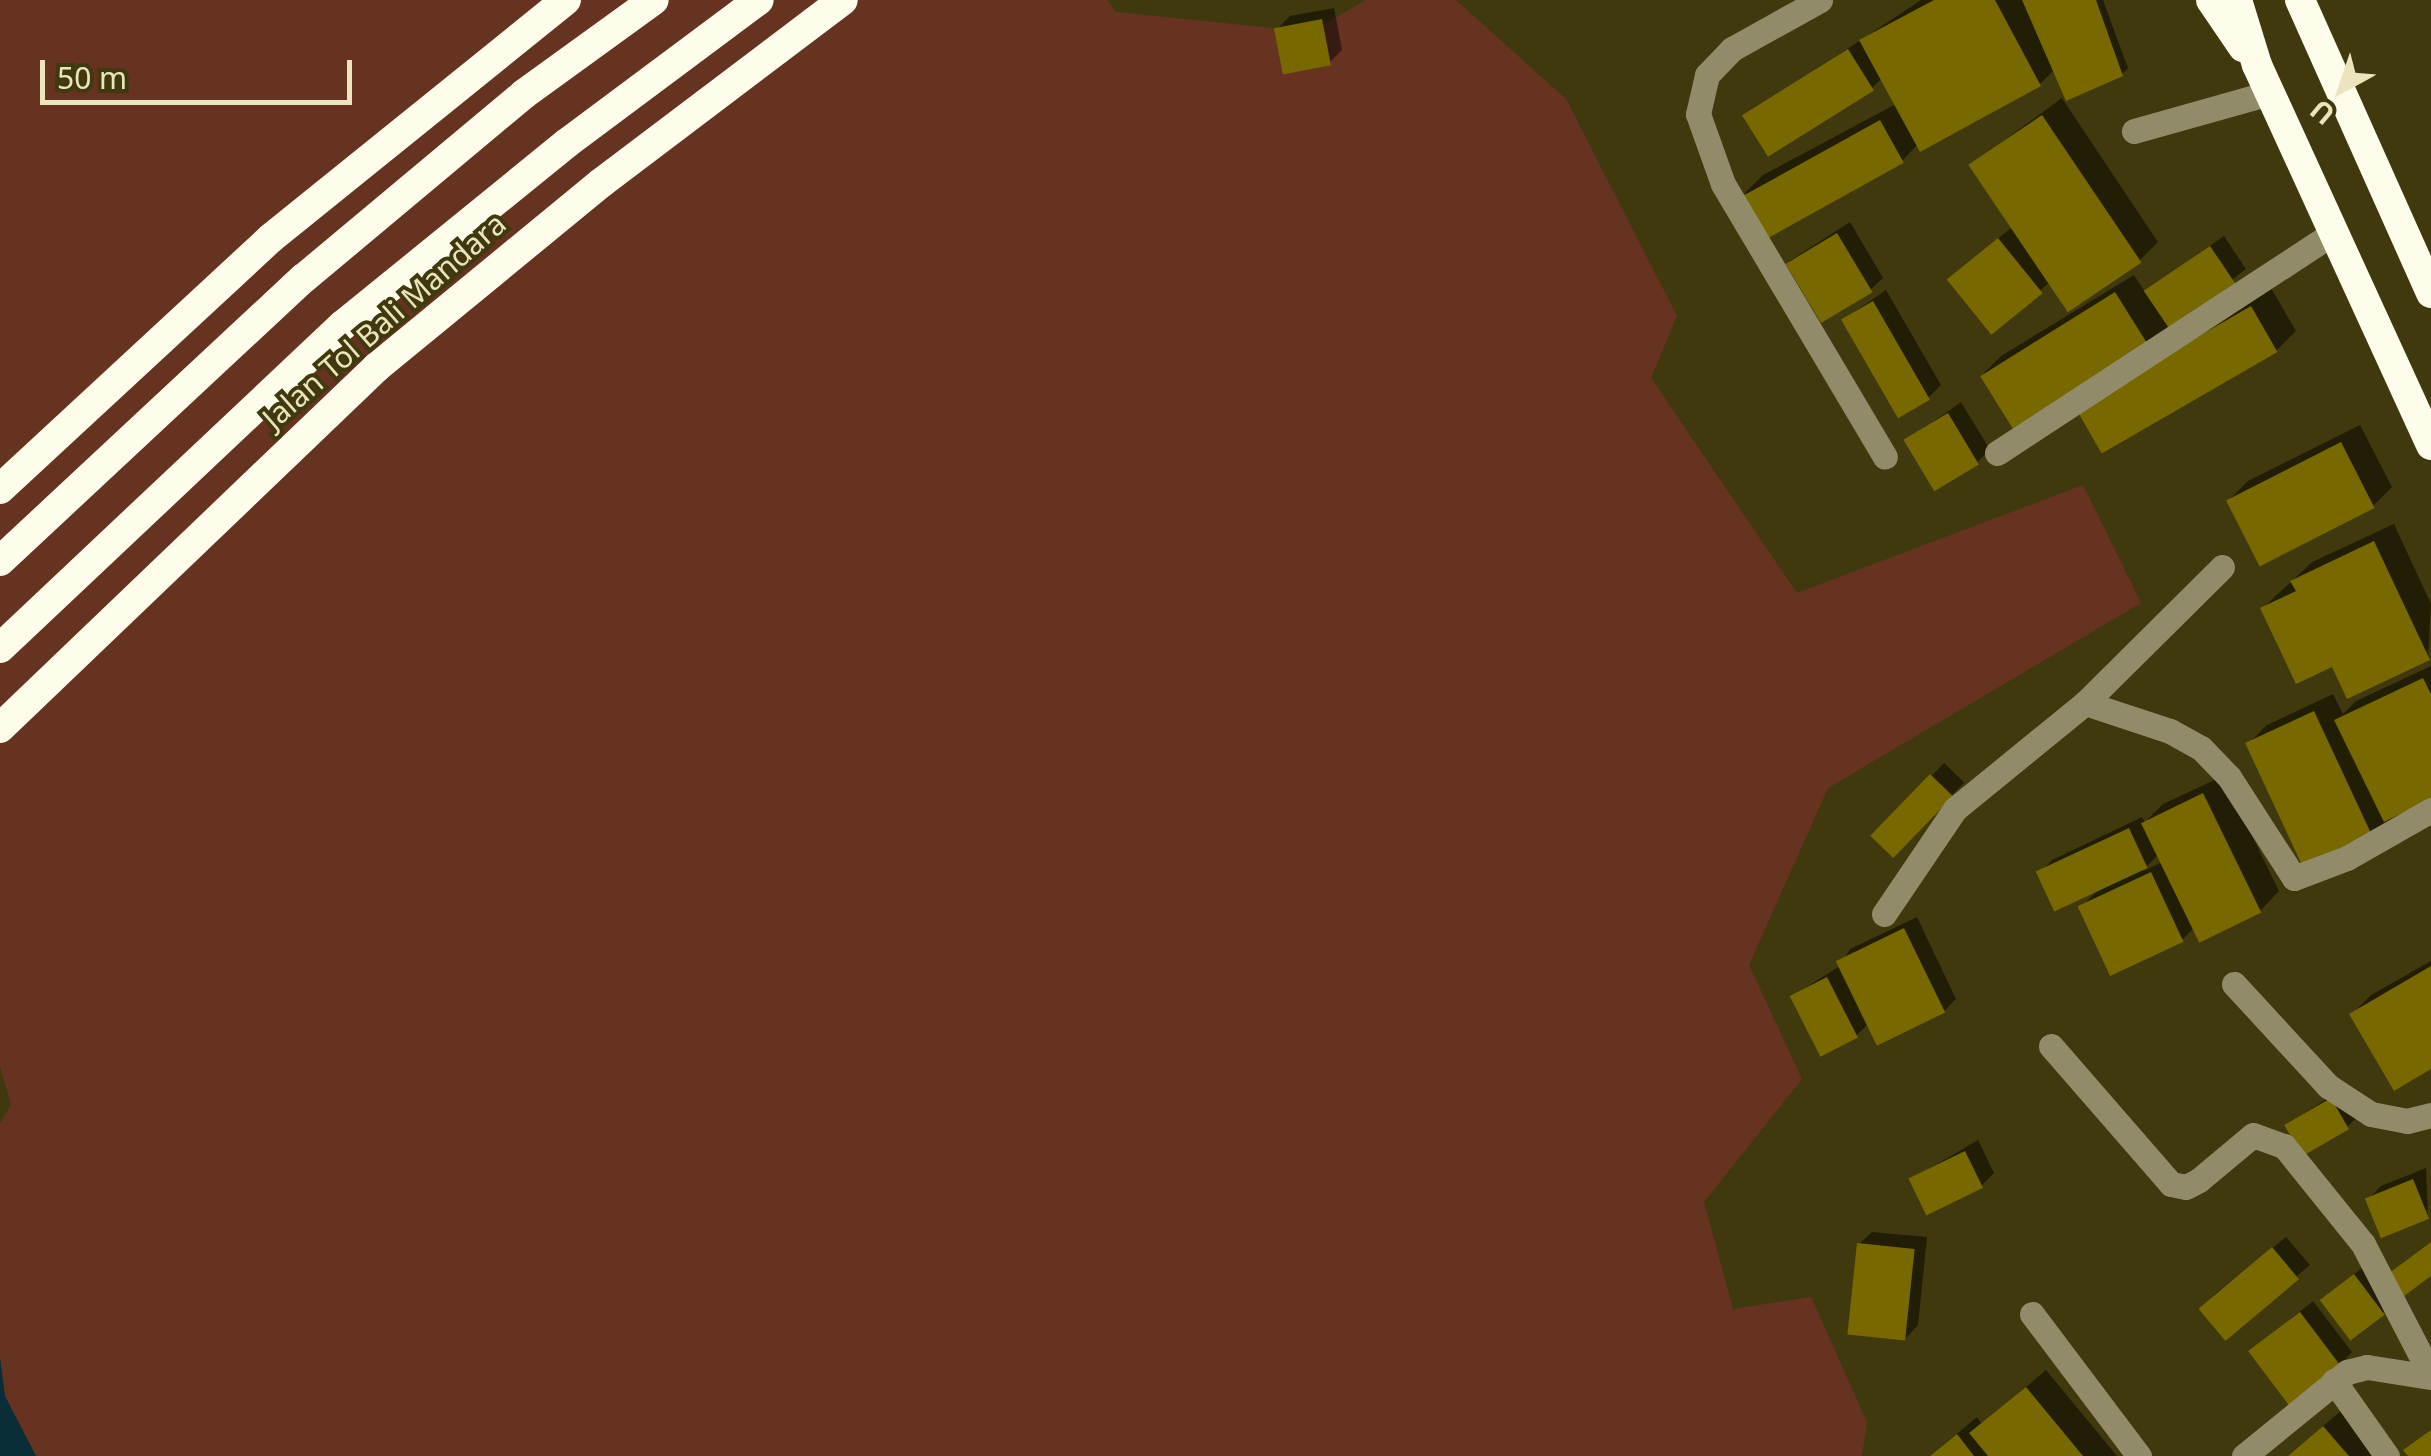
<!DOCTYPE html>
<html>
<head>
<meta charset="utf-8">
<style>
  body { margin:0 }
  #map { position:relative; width:2431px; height:1456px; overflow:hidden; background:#40390d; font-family:"Noto Sans",sans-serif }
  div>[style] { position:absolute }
  .green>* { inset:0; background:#663321 }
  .water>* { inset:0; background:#0a2e37 }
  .shadow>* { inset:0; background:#0007; transform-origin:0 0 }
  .building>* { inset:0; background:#776800; transform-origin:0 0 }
  .minor>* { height:25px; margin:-12.5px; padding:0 12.5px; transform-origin:12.5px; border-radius:12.5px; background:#918b69 }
  .highway>* { height:30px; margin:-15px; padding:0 15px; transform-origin:15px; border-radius:15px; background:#fefceb }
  span { translate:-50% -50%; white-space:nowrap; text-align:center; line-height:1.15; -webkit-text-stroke:8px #40390d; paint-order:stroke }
  .street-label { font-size:30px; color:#ebe4bd }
  .north { position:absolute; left:2291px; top:40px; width:100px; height:100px; -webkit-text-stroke:8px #40390d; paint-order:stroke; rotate:220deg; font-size:28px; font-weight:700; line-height:40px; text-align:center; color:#ebe4bd }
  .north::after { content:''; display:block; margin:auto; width:35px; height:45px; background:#ebe4bd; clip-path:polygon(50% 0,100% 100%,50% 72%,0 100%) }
  .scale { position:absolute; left:40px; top:60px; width:312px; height:45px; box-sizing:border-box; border:5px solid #ebe4bd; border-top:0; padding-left:12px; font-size:30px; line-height:35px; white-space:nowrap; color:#ebe4bd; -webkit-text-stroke:8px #40390d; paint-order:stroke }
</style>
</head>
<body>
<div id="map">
  <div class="green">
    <div style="clip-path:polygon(0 0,1107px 0,1116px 12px,1310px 32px,1366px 0,1456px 0,1566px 99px,1677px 316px,1651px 378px,1797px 593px,2083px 485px,2141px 603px,1828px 788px,1749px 965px,1802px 1079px,1704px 1202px,1733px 1309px,1811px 1297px,1867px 1422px,1862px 1456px,36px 1456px,5px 1396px,0 1358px,0 1123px,11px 1105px,0 1067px)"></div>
  </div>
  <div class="water">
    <div style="clip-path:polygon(0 1358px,5px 1396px,36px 1456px,0 1456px)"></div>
  </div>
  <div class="shadow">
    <div style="clip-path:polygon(1921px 0,2103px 0,2128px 68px,2122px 74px,2055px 69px,2040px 84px,1918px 144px,1902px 161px,1744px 194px,1763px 175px,1896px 104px,1882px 78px,1872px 88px,1746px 116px)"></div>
    <div style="clip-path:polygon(1334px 8px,1342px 50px,1329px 63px,1277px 29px,1290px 16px)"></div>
    <div style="clip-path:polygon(2062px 98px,2158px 242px,2139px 261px,2049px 283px,1992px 331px,1963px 268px,2012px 227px,1971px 165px)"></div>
    <div style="clip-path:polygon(1850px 222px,1883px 278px,1870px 290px,1788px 262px)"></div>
    <div style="clip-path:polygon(2224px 236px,2246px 269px,2147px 345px,1982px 375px,2001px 356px,2134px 275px,2145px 292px)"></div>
    <div style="clip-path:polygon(2271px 288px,2296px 331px,2277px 350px,2079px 408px)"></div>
    <div style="clip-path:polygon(1886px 290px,1941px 385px,1928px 398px,1844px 319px)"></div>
    <div style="clip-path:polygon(1961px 402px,1990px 450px,1977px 462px,1906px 441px)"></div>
    <div style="clip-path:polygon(2360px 425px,2392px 487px,2373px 506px,2229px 500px,2248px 481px)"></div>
    <div style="clip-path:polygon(2394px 524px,2431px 604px,2428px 658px,2333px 663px,2263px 608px,2312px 562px)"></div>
    <div style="clip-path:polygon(2431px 666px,2431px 797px,2373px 837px,2248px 744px,2267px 725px,2333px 694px,2343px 714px,2356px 701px)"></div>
    <div style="left:1944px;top:763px;width:28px;height:101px;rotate:44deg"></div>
    <div style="clip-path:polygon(evenodd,2223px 776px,2279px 891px,2260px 911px,2194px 928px,2182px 940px,2081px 907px,2097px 891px,2040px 873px,2052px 860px,2142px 817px,2145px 822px,2163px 804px,2223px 776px,2159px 854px,2162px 862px,2143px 871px,2143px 870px,2159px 854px)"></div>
    <div style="clip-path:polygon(1917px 917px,1956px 999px,1944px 1011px,1868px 1024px,1856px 1036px,1792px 996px,1840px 966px,1850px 949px)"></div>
    <div style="clip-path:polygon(2431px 961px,2431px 1066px,2352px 1014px,2371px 995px)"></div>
    <div style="clip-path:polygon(2344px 1087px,2360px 1115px,2347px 1127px,2287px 1125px)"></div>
    <div style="clip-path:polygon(1978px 1140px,1994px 1173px,1981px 1186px,1912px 1179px)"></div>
    <div style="clip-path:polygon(2426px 1168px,2428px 1217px,2368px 1199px,2381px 1186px)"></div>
    <div style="clip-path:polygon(1872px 1232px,1927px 1237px,1918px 1325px,1906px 1338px,1859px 1244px)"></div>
    <div style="clip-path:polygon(2286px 1237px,2310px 1265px,2225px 1336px,2214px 1295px)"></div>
    <div style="clip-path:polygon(2368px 1263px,2396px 1300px,2383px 1313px,2323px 1299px)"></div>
    <div style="clip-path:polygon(2313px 1301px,2352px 1352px,2340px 1365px,2251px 1351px)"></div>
    <div style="clip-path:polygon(2046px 1370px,2117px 1456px,1930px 1456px,1977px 1417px,1982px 1424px)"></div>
    <div style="clip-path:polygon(2343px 1409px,2384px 1456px,2288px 1456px)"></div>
  </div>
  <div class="building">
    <div style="clip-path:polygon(1934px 0,1995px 0,2041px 86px,1920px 152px,1859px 40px)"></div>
    <div style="clip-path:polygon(2022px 0,2096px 0,2123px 76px,2066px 101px)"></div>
    <div style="left:1322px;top:19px;width:47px;height:49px;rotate:79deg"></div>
    <div style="left:1848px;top:49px;width:49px;height:125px;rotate:58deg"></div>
    <div style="left:2042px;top:115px;width:178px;height:89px;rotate:56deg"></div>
    <div style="left:1880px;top:120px;width:49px;height:158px;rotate:61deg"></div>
    <div style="left:1837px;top:233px;width:69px;height:60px;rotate:59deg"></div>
    <div style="left:1998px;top:238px;width:71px;height:66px;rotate:51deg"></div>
    <div style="left:2210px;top:246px;width:45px;height:80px;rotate:56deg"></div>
    <div style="left:2115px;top:292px;width:65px;height:159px;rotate:58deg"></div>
    <div style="left:1873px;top:301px;width:114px;height:37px;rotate:60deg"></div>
    <div style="left:2251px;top:306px;width:53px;height:203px;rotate:60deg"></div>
    <div style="left:1948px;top:413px;width:60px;height:52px;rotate:59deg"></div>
    <div style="left:2341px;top:442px;width:74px;height:129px;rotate:63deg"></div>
    <div style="clip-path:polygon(2374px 541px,2430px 660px,2347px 699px,2332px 667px,2296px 684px,2260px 608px,2296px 591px,2290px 581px)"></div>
    <div style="clip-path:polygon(2423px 678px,2431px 694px,2431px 799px,2384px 822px,2334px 720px)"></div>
    <div style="left:2314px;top:711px;width:141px;height:76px;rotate:65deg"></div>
    <div style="left:1930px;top:774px;width:32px;height:86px;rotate:44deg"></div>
    <div style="left:2203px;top:793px;width:133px;height:69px;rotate:64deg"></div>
    <div style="left:2129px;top:828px;width:44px;height:103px;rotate:65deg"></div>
    <div style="left:2151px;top:872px;width:77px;height:81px;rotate:65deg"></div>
    <div style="left:1904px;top:928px;width:94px;height:76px;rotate:64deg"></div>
    <div style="clip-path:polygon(2431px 966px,2431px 1069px,2394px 1091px,2349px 1014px)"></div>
    <div style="left:1827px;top:977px;width:68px;height:42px;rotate:63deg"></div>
    <div style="left:2331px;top:1098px;width:36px;height:54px;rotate:60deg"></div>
    <div style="left:1965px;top:1151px;width:41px;height:63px;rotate:64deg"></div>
    <div style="left:2413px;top:1179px;width:43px;height:52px;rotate:68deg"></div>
    <div style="clip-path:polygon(2431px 1242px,2431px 1276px,2404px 1296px,2388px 1274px)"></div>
    <div style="left:1857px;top:1243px;width:58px;height:92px;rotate:6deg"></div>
    <div style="left:2272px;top:1247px;width:42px;height:96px;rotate:50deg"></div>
    <div style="left:2354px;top:1274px;width:51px;height:43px;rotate:53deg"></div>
    <div style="left:2300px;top:1312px;width:69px;height:65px;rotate:53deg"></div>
    <div style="clip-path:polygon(2026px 1387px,2083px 1456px,1988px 1456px,1969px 1433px)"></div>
    <div style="clip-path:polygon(2323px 1426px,2349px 1456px,2288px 1456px)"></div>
    <div style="clip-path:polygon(2431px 1430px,2431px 1456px,2408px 1456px,2403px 1450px)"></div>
    <div style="clip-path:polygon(1957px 1434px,1974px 1456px,1930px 1456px)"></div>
  </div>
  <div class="minor">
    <div style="left:1820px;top:0;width:101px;rotate:150.9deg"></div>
    <div style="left:1732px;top:49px;width:36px;rotate:134deg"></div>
    <div style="left:1707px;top:75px;width:40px;rotate:103deg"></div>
    <div style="left:1698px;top:114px;width:74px;rotate:70.3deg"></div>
    <div style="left:1723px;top:184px;width:317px;rotate:59.3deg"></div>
    <div style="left:2134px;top:131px;width:140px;rotate:-15.7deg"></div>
    <div style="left:1997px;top:453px;width:404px;rotate:-33.2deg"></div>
    <div style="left:2085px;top:703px;width:89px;rotate:18.2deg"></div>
    <div style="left:2170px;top:731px;width:35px;rotate:29deg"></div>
    <div style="left:2201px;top:748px;width:40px;rotate:46deg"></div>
    <div style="left:2229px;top:777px;width:120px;rotate:57.2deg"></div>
    <div style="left:2294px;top:878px;width:57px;rotate:-20.7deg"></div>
    <div style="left:2347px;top:858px;width:97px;rotate:-29.7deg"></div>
    <div style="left:1884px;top:914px;width:127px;rotate:-55.9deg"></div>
    <div style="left:1955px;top:809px;width:168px;rotate:-39.2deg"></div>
    <div style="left:2085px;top:703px;width:193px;rotate:-44.8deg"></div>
    <div style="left:2234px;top:984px;width:139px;rotate:47.3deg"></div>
    <div style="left:2328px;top:1086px;width:51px;rotate:33.1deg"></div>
    <div style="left:2371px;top:1114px;width:37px;rotate:11deg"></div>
    <div style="left:2407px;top:1121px;width:25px;rotate:-14deg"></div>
    <div style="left:2051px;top:1046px;width:183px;rotate:49deg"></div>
    <div style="left:2171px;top:1184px;width:15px;rotate:11deg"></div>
    <div style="left:2186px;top:1187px;width:15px;rotate:-28deg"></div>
    <div style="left:2199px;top:1180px;width:70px;rotate:-39.8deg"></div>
    <div style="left:2253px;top:1135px;width:33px;rotate:20deg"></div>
    <div style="left:2284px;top:1146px;width:126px;rotate:51.1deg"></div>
    <div style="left:2363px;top:1244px;width:148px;rotate:62.6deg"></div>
    <div style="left:2032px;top:1314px;width:178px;rotate:53deg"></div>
    <div style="left:2334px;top:1381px;width:92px;rotate:54.8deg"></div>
    <div style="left:2244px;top:1456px;width:133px;rotate:-39.2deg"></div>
    <div style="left:2347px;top:1372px;width:21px;rotate:-14deg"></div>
    <div style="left:2367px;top:1367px;width:65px;rotate:8.9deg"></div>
  </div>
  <div class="highway">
    <div style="left:2211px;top:0;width:57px;rotate:55.8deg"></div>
    <div style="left:2237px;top:0;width:68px;rotate:72.9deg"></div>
    <div style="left:2257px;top:65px;width:418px;rotate:65.4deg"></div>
    <div style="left:2300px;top:0;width:321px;rotate:65.9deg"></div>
    <div style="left:0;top:489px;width:369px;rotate:-42.8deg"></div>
    <div style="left:271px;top:238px;width:379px;rotate:-38.9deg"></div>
    <div style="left:0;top:561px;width:415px;rotate:-43deg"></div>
    <div style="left:304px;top:278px;width:287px;rotate:-39.9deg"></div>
    <div style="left:524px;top:94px;width:160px;rotate:-35.9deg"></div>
    <div style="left:0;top:648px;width:471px;rotate:-43.3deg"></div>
    <div style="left:343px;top:325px;width:289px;rotate:-39.1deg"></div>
    <div style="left:567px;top:143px;width:239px;rotate:-36.7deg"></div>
    <div style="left:0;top:728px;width:522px;rotate:-43.76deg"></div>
    <div style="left:377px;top:367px;width:290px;rotate:-39.4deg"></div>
    <div style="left:601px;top:183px;width:303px;rotate:-37.1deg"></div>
  </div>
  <div class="street-label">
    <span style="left:384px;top:321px;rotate:-41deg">Jalan Tol Bali Mandara</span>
  </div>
  <div class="north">U</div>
  <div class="scale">50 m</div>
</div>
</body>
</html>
